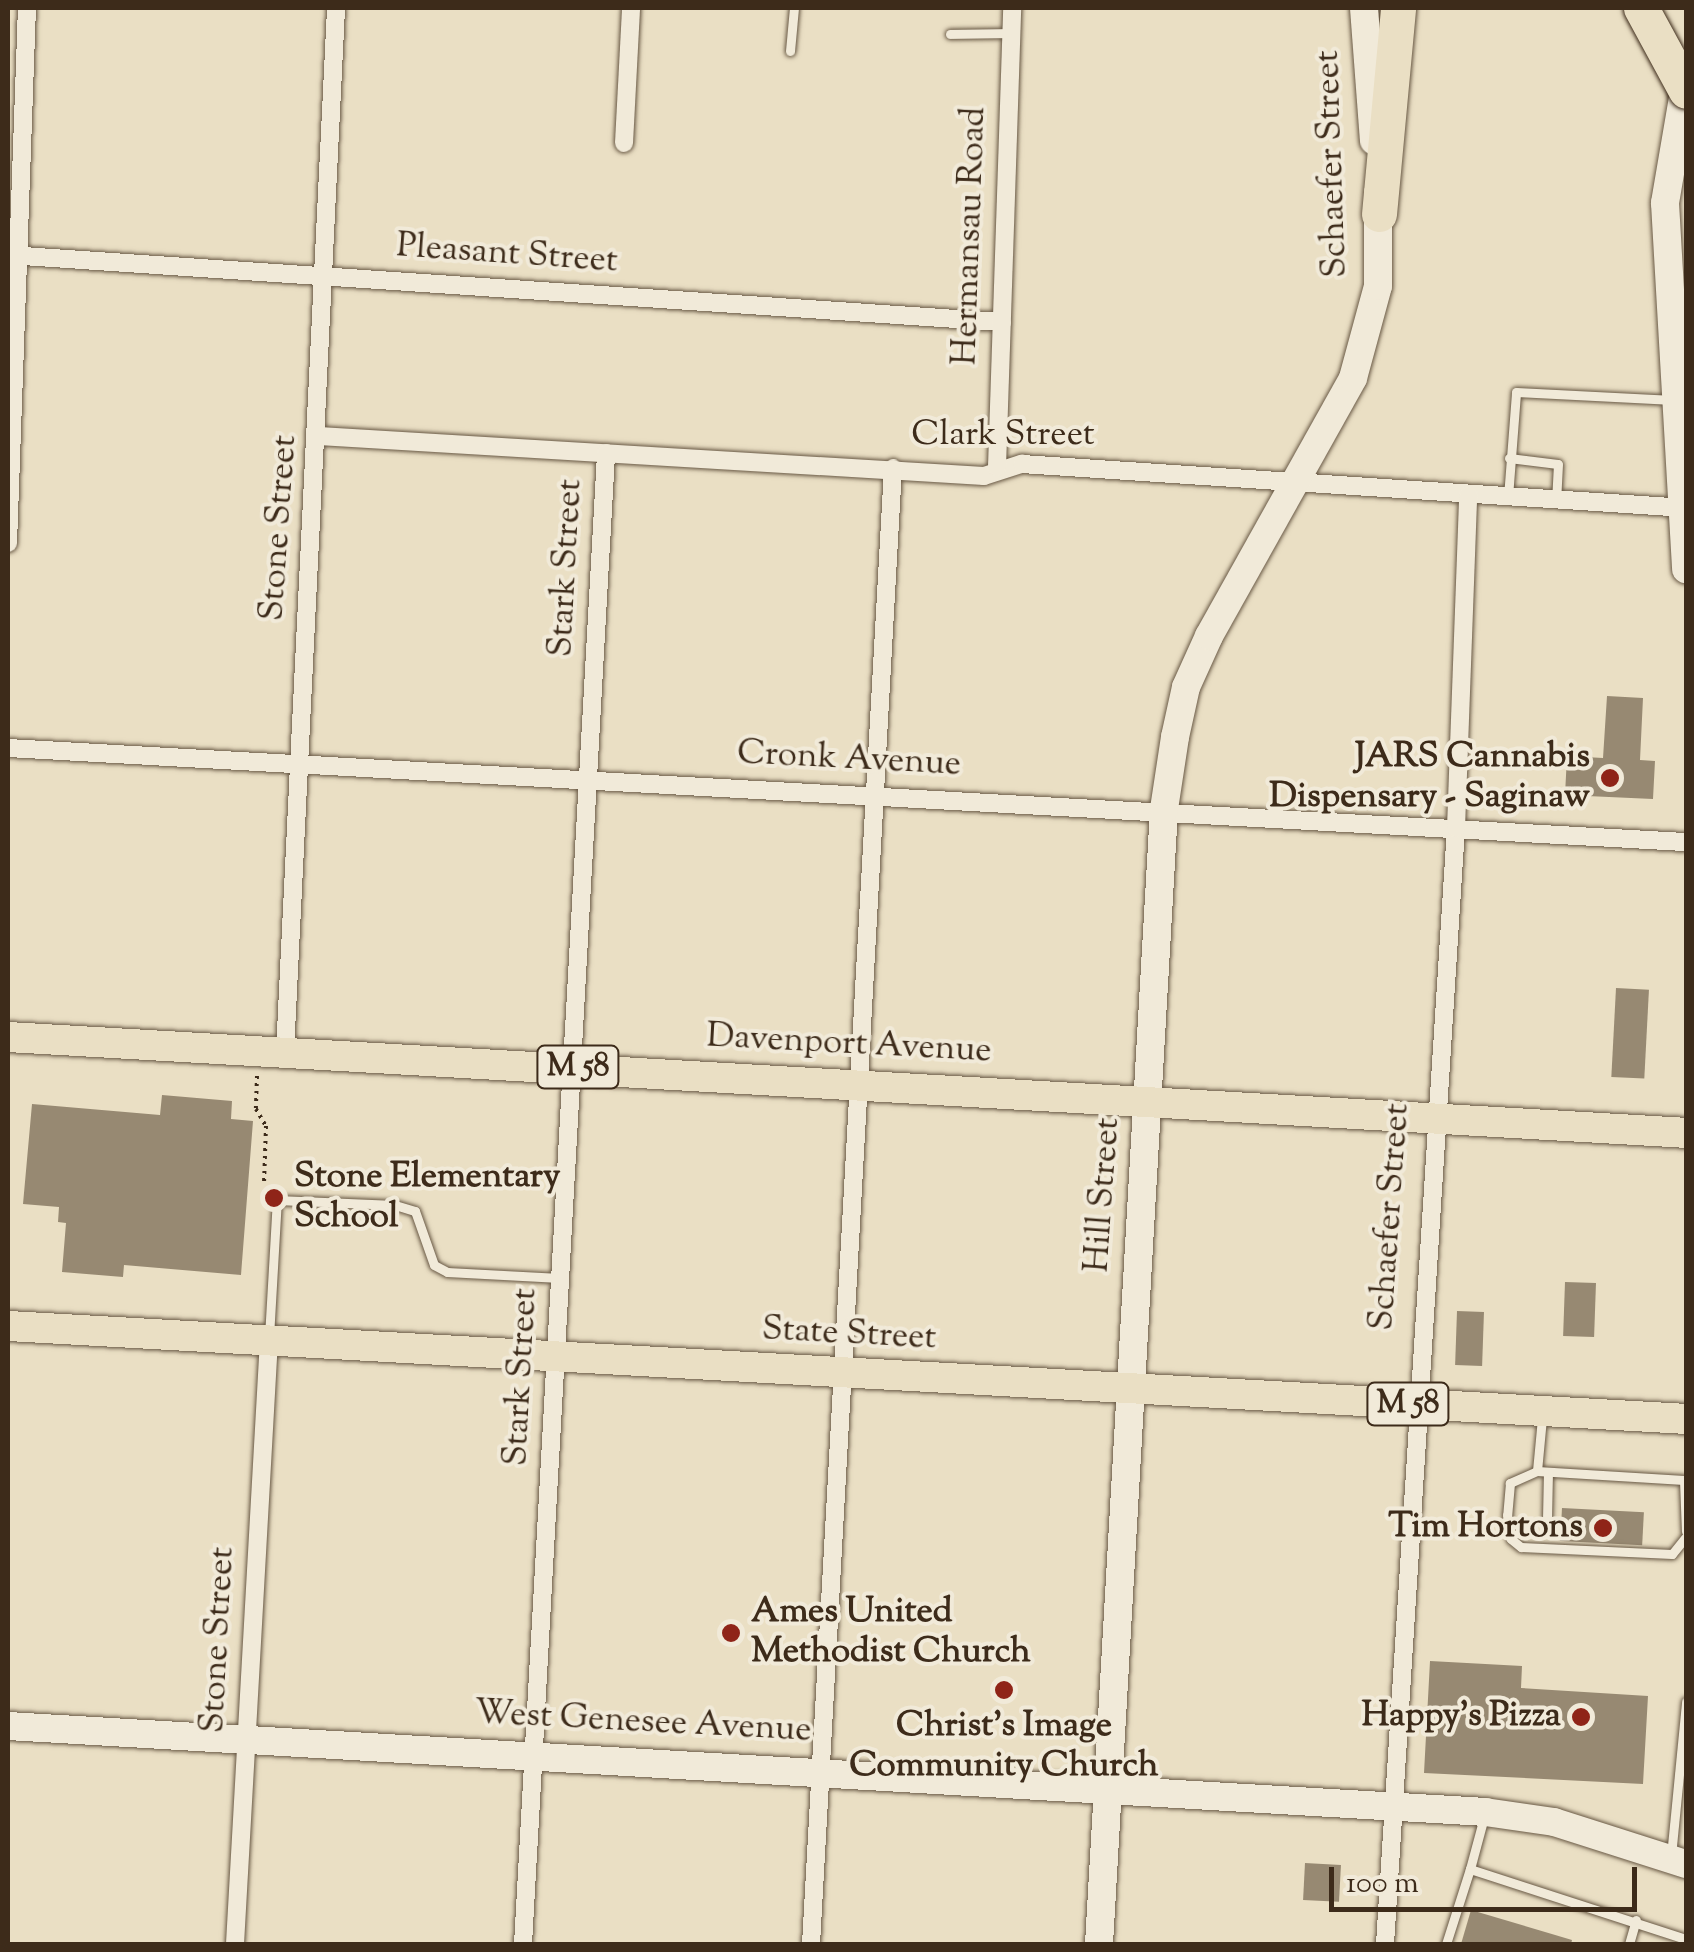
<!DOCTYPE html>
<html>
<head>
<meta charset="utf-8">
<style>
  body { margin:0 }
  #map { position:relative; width:1694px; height:1952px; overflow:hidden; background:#eadfc4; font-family:"Sorts Mill Goudy",serif }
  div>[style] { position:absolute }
  .building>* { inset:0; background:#978972; transform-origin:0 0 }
  .path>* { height:4px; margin-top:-2px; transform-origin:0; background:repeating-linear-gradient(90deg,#3d2b1a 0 2.5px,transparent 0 7.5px) }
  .roads { filter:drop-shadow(0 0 2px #685844) drop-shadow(0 0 2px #685844) }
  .lane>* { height:9px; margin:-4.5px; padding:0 4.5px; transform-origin:4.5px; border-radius:4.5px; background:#f1ead9 }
  .street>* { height:18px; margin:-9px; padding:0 9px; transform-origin:9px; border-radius:9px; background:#f1ead9 }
  .secondary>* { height:28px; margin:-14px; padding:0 14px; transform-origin:14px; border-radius:14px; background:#f1ead9 }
  .primary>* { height:30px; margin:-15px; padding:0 15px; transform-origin:15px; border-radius:15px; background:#eadfc4 }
  .highway>* { height:35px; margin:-17.5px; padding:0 17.5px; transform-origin:17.5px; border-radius:17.5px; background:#eadfc4 }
  .bridges { filter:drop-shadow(0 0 2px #3d2b1a) drop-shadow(0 0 2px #3d2b1a) }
  .highway-bridge>* { height:35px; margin:-17.5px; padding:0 17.5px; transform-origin:17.5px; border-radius:17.5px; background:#eadfc4 }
  .dots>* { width:28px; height:28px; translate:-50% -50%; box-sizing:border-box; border:5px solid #f1ead9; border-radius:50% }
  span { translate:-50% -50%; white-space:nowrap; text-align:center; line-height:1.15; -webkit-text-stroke:8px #f1ead9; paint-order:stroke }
  .shield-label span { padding:2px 8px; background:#f1ead9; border:2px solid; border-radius:8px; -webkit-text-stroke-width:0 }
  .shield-label { font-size:32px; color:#3d2b1a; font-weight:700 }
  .street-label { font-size:35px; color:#3d2b1a }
  .poi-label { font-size:35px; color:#3d2b1a; font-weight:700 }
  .right { translate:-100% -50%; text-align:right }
  .left { translate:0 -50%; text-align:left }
  .frame { position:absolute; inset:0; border:10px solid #3d2b1a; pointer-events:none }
  .scale { position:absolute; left:1329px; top:1867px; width:308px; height:45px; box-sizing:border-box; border:5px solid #3d2b1a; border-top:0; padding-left:12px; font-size:30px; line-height:35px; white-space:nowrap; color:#3d2b1a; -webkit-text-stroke:8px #f1ead9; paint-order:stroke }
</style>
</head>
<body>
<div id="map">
  <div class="building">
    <div style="clip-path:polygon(1607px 696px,1643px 698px,1640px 760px,1655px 761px,1653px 799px,1565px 795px,1567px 756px,1603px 758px)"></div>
    <div style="left:1616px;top:988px;width:33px;height:89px;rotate:3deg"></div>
    <div style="clip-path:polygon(162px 1095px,232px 1101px,231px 1119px,253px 1121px,241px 1275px,124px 1265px,123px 1277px,62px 1272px,66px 1223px,58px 1222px,59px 1207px,23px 1204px,32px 1104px,160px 1115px)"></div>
    <div style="left:1565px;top:1282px;width:31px;height:54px;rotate:2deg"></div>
    <div style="left:1457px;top:1311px;width:27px;height:54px;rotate:2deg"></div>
    <div style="left:1562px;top:1508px;width:82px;height:33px;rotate:3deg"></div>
    <div style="clip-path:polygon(1430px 1661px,1522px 1666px,1521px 1688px,1648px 1696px,1643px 1784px,1424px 1773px)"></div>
    <div style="left:1305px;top:1863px;width:36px;height:37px;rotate:3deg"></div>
    <div style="clip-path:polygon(1471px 1910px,1572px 1940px,1571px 1944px,1461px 1944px)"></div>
  </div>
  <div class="path">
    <div style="left:257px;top:1076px;width:33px;rotate:92deg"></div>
    <div style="left:256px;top:1109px;width:20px;rotate:60deg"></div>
    <div style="left:266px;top:1126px;width:57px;rotate:92deg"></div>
  </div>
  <div class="roads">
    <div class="lane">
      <div style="left:950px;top:34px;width:59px;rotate:-1deg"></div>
      <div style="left:790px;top:51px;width:43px;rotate:-84.7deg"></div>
      <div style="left:1509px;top:458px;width:49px;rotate:7deg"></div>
      <div style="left:1558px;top:464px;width:36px;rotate:93deg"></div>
      <div style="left:1508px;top:497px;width:105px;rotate:-85.6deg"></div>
      <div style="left:1516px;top:392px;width:158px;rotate:2.9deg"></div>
      <div style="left:269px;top:1337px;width:137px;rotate:-86.7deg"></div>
      <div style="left:277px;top:1200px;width:118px;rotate:2.4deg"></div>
      <div style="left:395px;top:1205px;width:21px;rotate:17deg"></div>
      <div style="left:415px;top:1211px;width:57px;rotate:70.6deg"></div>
      <div style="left:434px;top:1265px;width:15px;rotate:28deg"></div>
      <div style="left:447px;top:1272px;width:113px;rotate:3deg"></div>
      <div style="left:1542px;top:1418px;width:53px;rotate:95.4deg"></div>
      <div style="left:1537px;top:1471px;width:147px;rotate:3.5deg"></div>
      <div style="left:1684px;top:1480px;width:51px;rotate:87.8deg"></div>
      <div style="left:1537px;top:1471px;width:30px;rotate:156deg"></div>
      <div style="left:1510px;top:1483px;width:32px;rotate:95deg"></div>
      <div style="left:1507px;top:1515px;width:24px;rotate:81deg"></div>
      <div style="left:1511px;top:1539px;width:13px;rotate:39deg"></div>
      <div style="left:1521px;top:1547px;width:151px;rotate:2.7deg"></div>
      <div style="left:1672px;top:1554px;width:22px;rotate:-51deg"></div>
      <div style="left:1547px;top:1519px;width:47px;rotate:-88.8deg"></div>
      <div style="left:1484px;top:1817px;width:54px;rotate:105.1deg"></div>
      <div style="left:1470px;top:1869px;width:227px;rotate:18deg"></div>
      <div style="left:1671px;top:1856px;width:155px;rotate:-84.4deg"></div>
      <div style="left:1446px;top:1944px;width:79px;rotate:-72.3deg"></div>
      <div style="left:1629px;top:1944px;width:25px;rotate:-74deg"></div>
    </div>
    <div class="street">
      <div style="left:624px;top:143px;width:135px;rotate:-87deg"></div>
      <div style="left:8px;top:255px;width:996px;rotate:3.86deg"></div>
      <div style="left:319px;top:436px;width:666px;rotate:3.44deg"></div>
      <div style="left:984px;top:476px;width:40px;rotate:-18deg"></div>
      <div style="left:1022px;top:464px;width:665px;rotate:3.79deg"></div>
      <div style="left:997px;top:467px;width:459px;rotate:-88.1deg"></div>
      <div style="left:8px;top:543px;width:535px;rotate:-87.97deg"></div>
      <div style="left:8px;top:748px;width:1681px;rotate:3.21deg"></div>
      <div style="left:285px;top:1052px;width:1045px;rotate:-87.2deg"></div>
      <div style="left:235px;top:1944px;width:605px;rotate:-86.78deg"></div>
      <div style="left:523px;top:1944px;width:1493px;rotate:-86.81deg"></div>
      <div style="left:811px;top:1944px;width:1478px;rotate:-86.82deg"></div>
      <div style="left:1385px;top:1944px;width:1118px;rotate:-86.36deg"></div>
      <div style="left:1456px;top:828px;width:333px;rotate:-87.9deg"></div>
    </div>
    <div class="secondary">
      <div style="left:1364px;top:8px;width:133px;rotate:85.7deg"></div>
      <div style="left:1686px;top:80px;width:125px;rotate:99.7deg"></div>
      <div style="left:1665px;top:203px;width:367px;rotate:86.7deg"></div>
      <div style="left:8px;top:1726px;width:1480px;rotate:3.33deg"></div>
      <div style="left:1485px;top:1812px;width:70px;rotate:8.2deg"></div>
      <div style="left:1554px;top:1822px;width:139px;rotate:17.7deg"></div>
      <div style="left:1099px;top:1944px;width:1137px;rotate:-86.72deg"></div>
      <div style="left:1164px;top:809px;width:73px;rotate:-81.3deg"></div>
      <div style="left:1175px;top:737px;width:51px;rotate:-77.6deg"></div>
      <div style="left:1186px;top:687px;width:56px;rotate:-65.7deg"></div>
      <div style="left:1209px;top:636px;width:295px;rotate:-60.8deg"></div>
      <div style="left:1353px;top:378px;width:95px;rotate:-74.8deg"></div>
      <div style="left:1378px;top:286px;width:93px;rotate:-90deg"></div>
    </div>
    <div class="primary">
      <div style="left:8px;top:1037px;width:1681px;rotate:3.27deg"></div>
      <div style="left:8px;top:1326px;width:1681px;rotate:3.17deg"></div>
    </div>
    <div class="highway">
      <div style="left:1379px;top:214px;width:207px;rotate:-84.7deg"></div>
    </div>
  </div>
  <div class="bridges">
    <div class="highway-bridge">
      <div style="left:1641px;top:8px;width:94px;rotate:61.5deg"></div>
    </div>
  </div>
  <div class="dots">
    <div style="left:1610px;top:778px;background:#8f2418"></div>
    <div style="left:274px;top:1198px;background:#8f2418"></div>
    <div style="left:1603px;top:1528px;background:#8f2418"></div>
    <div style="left:731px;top:1633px;background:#8f2418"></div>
    <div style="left:1004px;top:1690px;background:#8f2418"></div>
    <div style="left:1581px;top:1717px;background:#8f2418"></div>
  </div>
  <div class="shield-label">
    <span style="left:578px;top:1067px">M 58</span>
    <span style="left:1408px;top:1404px">M 58</span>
  </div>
  <div class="street-label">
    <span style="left:1333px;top:164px;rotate:-92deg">Schaefer Street</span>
    <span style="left:971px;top:236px;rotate:-88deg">Hermansau Road</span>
    <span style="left:507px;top:255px;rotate:4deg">Pleasant Street</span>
    <span style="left:1003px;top:436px">Clark Street</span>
    <span style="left:280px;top:528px;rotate:-86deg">Stone Street</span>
    <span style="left:567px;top:568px;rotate:-87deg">Stark Street</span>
    <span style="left:849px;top:760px;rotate:3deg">Cronk Avenue</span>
    <span style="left:849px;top:1045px;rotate:3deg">Davenport Avenue</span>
    <span style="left:1104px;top:1195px;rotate:-86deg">Hill Street</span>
    <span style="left:1391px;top:1217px;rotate:-86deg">Schaefer Street</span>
    <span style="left:849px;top:1335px;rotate:3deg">State Street</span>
    <span style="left:522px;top:1377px;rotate:-87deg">Stark Street</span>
    <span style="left:219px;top:1640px;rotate:-87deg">Stone Street</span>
    <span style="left:643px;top:1723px;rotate:3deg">West Genesee Avenue</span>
  </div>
  <div class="poi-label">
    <span class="right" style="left:1590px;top:778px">JARS Cannabis<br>Dispensary - Saginaw</span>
    <span class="left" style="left:294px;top:1198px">Stone Elementary<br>School</span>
    <span class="right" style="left:1583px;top:1528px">Tim Hortons</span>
    <span class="left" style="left:751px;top:1633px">Ames United<br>Methodist Church</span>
    <span class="right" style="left:1561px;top:1717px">Happy's Pizza</span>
    <span style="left:1004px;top:1747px">Christ's Image<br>Community Church</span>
  </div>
  <div class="frame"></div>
  <div class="scale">100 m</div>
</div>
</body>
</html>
